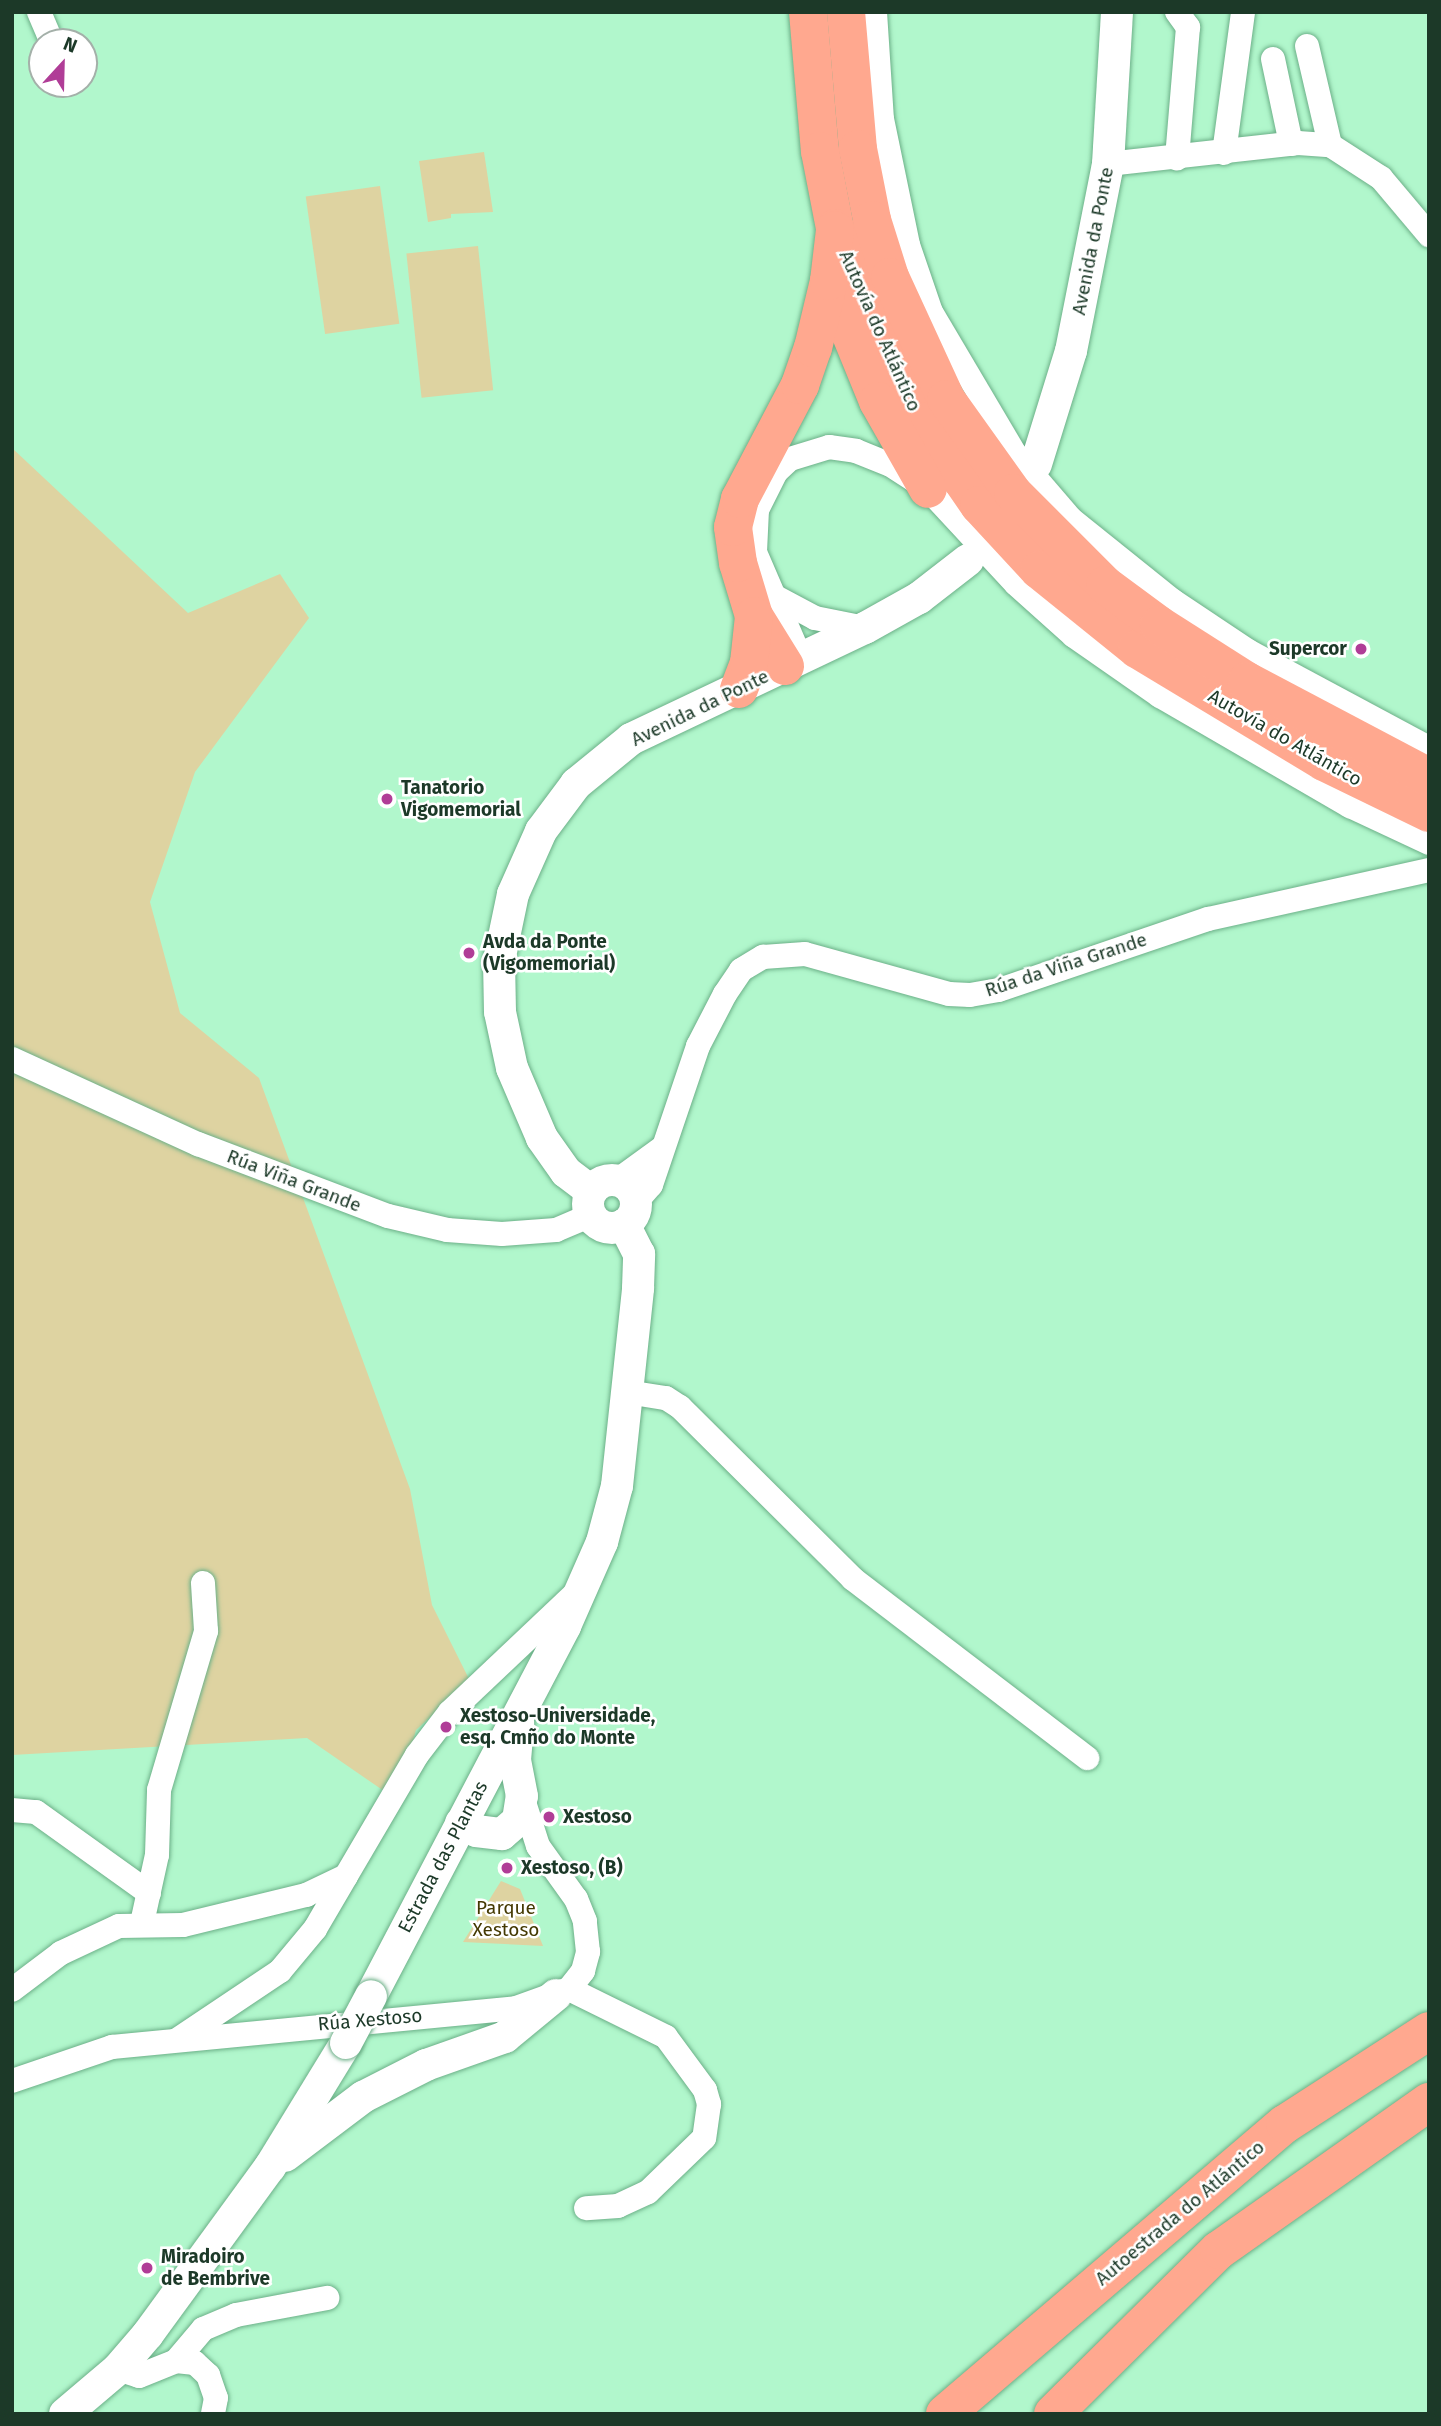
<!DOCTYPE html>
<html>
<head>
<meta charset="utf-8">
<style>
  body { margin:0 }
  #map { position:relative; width:1441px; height:2426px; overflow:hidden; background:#b1f7cc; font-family:"Fira Sans",sans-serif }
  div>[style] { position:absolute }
  .green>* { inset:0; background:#ded3a1; transform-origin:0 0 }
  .roads { filter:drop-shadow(0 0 2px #6cb088) drop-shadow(0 0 2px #6cb088) }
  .minor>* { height:24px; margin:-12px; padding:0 12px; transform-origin:12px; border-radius:12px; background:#fff }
  .tertiary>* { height:32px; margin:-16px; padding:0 16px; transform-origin:16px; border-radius:16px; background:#fff }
  .tertiary>.ring { margin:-16px; padding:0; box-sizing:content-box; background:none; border:32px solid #fff; border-radius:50% }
  .motorway>* { height:38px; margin:-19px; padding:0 19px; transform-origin:19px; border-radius:19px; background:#ffa88f }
  .bridges { filter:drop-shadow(0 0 2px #6cb088) drop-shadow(0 0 2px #6cb088) }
  .tertiary-bridge>* { height:32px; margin:-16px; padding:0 16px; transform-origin:16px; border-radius:16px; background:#fff }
  .dots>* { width:19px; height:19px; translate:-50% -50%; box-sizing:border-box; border:4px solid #fff; border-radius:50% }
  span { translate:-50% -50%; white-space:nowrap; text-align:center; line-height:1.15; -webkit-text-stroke:5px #fff; paint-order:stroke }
  .street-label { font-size:19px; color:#1c3928 }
  .poi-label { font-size:19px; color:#1c3928; font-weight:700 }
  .right { translate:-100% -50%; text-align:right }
  .left { translate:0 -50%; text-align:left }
  .park-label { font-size:19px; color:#443902 }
  .frame { position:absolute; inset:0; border:14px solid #1c3928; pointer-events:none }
  .north { position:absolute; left:28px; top:28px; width:70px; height:70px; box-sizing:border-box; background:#fff; border:2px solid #a4b0a9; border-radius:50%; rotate:22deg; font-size:19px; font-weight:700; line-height:28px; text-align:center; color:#1c3928 }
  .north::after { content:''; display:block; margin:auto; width:24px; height:32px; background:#b03d97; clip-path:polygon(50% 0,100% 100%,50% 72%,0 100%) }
</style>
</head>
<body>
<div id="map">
  <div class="green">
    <div style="clip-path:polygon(484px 152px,493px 212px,451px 214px,451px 218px,428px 222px,419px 161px)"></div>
    <div style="left:380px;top:186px;width:139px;height:75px;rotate:82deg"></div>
    <div style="left:478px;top:246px;width:145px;height:72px;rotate:84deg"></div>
    <div style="clip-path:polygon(12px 448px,188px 613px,280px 574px,309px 618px,195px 772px,150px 902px,180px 1013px,259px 1078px,410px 1489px,432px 1605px,470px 1681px,416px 1730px,397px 1800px,307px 1738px,12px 1755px)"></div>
    <div style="clip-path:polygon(501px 1881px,520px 1889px,543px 1946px,463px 1942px)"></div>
  </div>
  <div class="roads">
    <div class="minor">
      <div style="left:39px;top:12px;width:33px;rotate:67deg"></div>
      <div style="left:875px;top:12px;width:107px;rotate:86.3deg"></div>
      <div style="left:882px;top:119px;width:129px;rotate:78.3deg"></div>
      <div style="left:908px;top:245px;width:71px;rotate:71.1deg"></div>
      <div style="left:931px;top:312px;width:165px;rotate:59.4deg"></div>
      <div style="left:1015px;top:454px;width:86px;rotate:49.3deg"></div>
      <div style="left:1071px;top:519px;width:131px;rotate:38.8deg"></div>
      <div style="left:1173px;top:601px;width:90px;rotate:33.7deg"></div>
      <div style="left:1248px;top:651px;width:205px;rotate:28.2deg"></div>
      <div style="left:1177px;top:12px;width:19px;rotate:54deg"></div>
      <div style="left:1188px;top:27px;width:132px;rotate:94.8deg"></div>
      <div style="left:1307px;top:46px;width:102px;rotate:76.9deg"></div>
      <div style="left:1273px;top:59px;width:87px;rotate:78deg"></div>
      <div style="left:1224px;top:153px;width:142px;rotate:-82.3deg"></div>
      <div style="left:1108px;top:164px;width:191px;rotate:-6.3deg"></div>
      <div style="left:1298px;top:143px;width:32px;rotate:4deg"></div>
      <div style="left:1330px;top:145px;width:61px;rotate:32.9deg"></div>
      <div style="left:1381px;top:178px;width:75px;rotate:49.9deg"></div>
      <div style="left:772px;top:595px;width:49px;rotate:28.1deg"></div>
      <div style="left:815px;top:618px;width:51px;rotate:11.3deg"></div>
      <div style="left:801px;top:659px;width:116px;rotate:-113.3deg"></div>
      <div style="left:755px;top:552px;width:42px;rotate:-87.3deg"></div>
      <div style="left:757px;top:510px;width:42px;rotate:-63.4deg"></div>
      <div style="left:776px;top:472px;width:19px;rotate:-43deg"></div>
      <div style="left:790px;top:459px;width:41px;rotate:-17.1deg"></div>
      <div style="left:829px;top:447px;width:27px;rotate:8deg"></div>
      <div style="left:856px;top:451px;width:35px;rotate:22deg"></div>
      <div style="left:889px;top:464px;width:46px;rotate:32.7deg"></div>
      <div style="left:928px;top:489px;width:129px;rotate:47.2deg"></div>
      <div style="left:1016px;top:584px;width:78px;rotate:41.9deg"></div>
      <div style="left:1074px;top:636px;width:105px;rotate:34.9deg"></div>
      <div style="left:1160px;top:696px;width:220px;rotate:30.1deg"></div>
      <div style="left:1350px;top:806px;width:87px;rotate:25.1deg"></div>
      <div style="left:12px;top:1059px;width:205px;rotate:24.6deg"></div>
      <div style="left:198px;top:1144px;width:203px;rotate:20.8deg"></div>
      <div style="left:388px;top:1216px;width:61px;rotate:13.3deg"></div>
      <div style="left:447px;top:1230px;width:55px;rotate:4.2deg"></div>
      <div style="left:502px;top:1234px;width:54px;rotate:-4.2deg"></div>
      <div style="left:556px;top:1230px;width:38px;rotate:-23deg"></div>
      <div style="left:618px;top:1180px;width:54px;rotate:-36deg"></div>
      <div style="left:637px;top:1201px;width:21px;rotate:-49deg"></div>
      <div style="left:651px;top:1185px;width:147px;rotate:-71.3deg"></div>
      <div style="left:698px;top:1046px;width:59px;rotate:-62.6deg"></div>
      <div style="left:725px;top:994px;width:29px;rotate:-56deg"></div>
      <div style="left:741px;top:970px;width:26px;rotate:-31deg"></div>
      <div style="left:763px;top:957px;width:42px;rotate:-4.1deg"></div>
      <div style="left:805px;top:954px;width:149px;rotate:15.5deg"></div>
      <div style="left:949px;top:994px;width:21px;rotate:3deg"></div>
      <div style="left:970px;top:995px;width:29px;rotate:-10deg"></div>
      <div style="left:999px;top:990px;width:221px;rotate:-18.8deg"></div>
      <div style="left:1208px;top:919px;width:226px;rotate:-12.5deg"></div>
      <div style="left:627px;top:1392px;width:39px;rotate:9deg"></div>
      <div style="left:666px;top:1398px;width:17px;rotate:33deg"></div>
      <div style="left:680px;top:1407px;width:244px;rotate:44.8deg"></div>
      <div style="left:853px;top:1579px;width:295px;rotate:37.4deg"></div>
      <div style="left:12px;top:1810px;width:24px;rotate:5deg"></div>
      <div style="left:36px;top:1812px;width:139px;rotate:35.6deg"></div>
      <div style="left:142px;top:1923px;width:70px;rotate:-77.6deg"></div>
      <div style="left:157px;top:1855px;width:65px;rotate:-88.2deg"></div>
      <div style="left:159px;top:1790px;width:166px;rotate:-73.5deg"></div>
      <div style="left:206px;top:1631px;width:48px;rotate:-93.6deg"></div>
      <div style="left:569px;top:1989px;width:108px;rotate:26.3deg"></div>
      <div style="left:666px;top:2037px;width:66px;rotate:53.7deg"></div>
      <div style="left:705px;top:2090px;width:15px;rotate:74deg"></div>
      <div style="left:709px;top:2104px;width:34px;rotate:98deg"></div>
      <div style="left:704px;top:2138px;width:78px;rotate:136deg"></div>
      <div style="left:648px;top:2192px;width:33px;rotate:155deg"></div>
      <div style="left:618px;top:2206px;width:32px;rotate:176deg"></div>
      <div style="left:12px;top:1990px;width:61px;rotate:-37.1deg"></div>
      <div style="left:61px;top:1953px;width:64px;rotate:-25deg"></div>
      <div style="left:119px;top:1926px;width:64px;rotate:-0.9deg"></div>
      <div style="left:183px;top:1925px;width:127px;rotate:-13.7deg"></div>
      <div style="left:306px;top:1895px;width:44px;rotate:-25.4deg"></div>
      <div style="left:346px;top:1876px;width:140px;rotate:-59.6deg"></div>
      <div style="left:417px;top:1755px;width:54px;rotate:-52.5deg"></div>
      <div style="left:450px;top:1712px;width:176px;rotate:-43.4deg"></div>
      <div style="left:177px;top:2040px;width:124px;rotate:-33.8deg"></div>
      <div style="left:280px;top:1971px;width:55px;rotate:-50.2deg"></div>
      <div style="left:315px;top:1929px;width:61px;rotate:-59.7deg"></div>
      <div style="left:12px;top:2081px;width:106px;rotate:-18.8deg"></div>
      <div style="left:112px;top:2047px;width:406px;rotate:-5.5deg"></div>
      <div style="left:516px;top:2008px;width:56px;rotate:-19.7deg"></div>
      <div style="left:569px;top:1989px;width:23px;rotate:-52deg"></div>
      <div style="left:583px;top:1971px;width:20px;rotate:-75deg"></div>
      <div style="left:588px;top:1952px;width:31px;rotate:-96deg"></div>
      <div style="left:585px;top:1921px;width:24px;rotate:-112deg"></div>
      <div style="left:576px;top:1899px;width:65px;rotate:-125.6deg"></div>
      <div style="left:538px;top:1846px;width:52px;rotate:-107.7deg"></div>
      <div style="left:176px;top:2361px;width:42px;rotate:-49.8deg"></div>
      <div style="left:203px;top:2329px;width:36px;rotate:-23deg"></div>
      <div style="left:236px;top:2315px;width:93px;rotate:-10.6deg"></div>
      <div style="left:118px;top:2369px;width:22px;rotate:18deg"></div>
      <div style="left:139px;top:2376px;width:40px;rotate:-22deg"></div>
      <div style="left:176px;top:2361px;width:19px;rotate:6deg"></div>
      <div style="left:195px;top:2363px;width:18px;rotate:43deg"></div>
      <div style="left:208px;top:2375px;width:24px;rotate:71deg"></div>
      <div style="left:216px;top:2398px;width:16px;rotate:101deg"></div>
    </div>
    <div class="tertiary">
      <div style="left:1036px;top:464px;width:118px;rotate:-72.8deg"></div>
      <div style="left:1071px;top:351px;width:191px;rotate:-78.8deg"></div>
      <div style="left:1108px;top:164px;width:152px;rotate:-86.6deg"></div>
      <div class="ring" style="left:588px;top:1180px;width:16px;height:16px"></div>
      <div style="left:591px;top:1191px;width:31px;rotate:-143deg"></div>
      <div style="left:566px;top:1172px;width:42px;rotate:-125.2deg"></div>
      <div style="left:542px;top:1138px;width:76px;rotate:-113.2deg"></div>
      <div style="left:512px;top:1068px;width:57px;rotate:-102.1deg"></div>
      <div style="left:500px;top:1012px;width:51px;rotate:-91.1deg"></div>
      <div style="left:499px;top:961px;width:68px;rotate:-78.2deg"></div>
      <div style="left:513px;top:894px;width:69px;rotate:-66deg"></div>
      <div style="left:541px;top:831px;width:59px;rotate:-53.3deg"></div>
      <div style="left:576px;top:784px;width:71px;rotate:-39.3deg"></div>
      <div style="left:631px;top:739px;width:259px;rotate:-25.4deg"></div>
      <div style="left:865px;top:628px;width:62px;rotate:-29.1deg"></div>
      <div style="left:919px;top:598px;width:62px;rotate:-37.8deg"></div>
      <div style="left:461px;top:1823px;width:17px;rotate:28deg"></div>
      <div style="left:476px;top:1831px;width:26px;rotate:7deg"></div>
      <div style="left:502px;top:1834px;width:21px;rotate:-41deg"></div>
      <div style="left:518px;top:1820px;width:24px;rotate:-81deg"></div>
      <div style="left:522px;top:1796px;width:37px;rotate:-101deg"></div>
      <div style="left:515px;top:1760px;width:37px;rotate:-85deg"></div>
      <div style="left:371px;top:1996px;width:418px;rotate:-62.3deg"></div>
      <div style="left:565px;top:1626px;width:92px;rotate:-66.2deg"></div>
      <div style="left:602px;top:1542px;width:58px;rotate:-75deg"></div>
      <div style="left:617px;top:1486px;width:199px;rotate:-83.9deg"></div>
      <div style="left:638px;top:1288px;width:34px;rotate:-88deg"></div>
      <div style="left:639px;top:1254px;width:33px;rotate:-117deg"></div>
      <div style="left:285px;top:2156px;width:98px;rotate:-37.1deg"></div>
      <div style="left:363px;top:2097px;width:71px;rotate:-26.9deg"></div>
      <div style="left:426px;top:2065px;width:84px;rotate:-19.5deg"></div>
      <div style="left:505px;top:2037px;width:66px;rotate:-39.5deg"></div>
      <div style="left:65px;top:2414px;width:70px;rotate:-40.3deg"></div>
      <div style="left:118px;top:2369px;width:46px;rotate:-49.4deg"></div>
      <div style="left:148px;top:2334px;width:207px;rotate:-53.9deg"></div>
      <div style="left:270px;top:2167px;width:145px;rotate:-58.5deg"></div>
    </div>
    <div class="motorway">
      <div style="left:808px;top:12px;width:140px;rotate:85.1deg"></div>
      <div style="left:820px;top:151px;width:78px;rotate:79deg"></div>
      <div style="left:835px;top:228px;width:130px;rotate:67.8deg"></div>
      <div style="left:884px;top:348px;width:82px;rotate:63.1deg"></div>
      <div style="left:921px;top:421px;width:102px;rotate:55.4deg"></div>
      <div style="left:979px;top:505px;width:88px;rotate:47.3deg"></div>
      <div style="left:1039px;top:570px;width:126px;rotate:38.9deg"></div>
      <div style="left:1137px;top:649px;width:218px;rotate:31.1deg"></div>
      <div style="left:1324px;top:762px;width:117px;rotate:25.9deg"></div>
      <div style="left:846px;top:12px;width:138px;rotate:85deg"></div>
      <div style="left:858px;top:149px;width:72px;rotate:78.8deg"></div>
      <div style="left:872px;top:220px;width:60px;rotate:72.5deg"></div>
      <div style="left:890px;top:277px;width:134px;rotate:65.3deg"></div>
      <div style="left:946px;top:399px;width:115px;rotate:54.5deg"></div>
      <div style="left:1013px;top:493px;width:130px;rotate:45deg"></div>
      <div style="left:1105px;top:585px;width:67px;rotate:36.5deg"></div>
      <div style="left:1159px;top:625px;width:104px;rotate:32.5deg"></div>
      <div style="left:1247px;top:681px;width:206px;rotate:27.8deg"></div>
      <div style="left:829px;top:281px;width:130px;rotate:67.8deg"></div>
      <div style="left:878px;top:401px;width:101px;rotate:60.4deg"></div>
      <div style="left:785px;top:666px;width:59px;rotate:-121.8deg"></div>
      <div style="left:754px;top:616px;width:55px;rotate:-106.8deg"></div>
      <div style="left:738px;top:563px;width:36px;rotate:-98deg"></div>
      <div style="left:733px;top:527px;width:29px;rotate:-76deg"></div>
      <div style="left:740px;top:499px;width:129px;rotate:-62.2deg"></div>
      <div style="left:800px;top:385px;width:39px;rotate:-71deg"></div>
      <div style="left:813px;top:348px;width:69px;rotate:-76.6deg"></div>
      <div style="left:829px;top:281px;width:51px;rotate:-83.3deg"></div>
      <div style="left:739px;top:689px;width:28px;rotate:-69deg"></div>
      <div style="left:749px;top:663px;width:47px;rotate:-83.9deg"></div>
      <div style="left:945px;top:2414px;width:447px;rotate:-40.5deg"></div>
      <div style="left:1285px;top:2124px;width:171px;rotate:-32.9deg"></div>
      <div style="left:1053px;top:2414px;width:233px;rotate:-44.7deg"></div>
      <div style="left:1219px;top:2250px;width:257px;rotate:-35.2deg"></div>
    </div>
  </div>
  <div class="bridges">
    <div class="tertiary-bridge">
      <div style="left:346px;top:2043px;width:53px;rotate:-62deg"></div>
    </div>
  </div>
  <div class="dots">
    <div style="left:1361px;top:649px;background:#b03d97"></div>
    <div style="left:387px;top:799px;background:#b03d97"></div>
    <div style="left:469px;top:953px;background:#b03d97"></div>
    <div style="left:446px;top:1727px;background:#b03d97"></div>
    <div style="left:549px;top:1817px;background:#b03d97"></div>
    <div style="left:507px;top:1868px;background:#b03d97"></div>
    <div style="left:147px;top:2268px;background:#b03d97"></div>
  </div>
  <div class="street-label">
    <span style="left:1093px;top:241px;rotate:-79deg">Avenida da Ponte</span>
    <span style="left:880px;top:331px;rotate:66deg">Autovía do Atlántico</span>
    <span style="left:700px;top:708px;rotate:-26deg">Avenida da Ponte</span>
    <span style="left:1285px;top:738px;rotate:30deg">Autovía do Atlántico</span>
    <span style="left:1066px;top:965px;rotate:-18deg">Rúa da Viña Grande</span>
    <span style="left:294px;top:1181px;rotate:21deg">Rúa Viña Grande</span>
    <span style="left:443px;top:1857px;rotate:-62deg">Estrada das Plantas</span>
    <span style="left:370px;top:2020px;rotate:-5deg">Rúa Xestoso</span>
    <span style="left:1180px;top:2213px;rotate:-40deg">Autoestrada do Atlántico</span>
  </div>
  <div class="poi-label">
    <span class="right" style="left:1347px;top:649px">Supercor</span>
    <span class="left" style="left:401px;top:799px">Tanatorio<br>Vigomemorial</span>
    <span class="left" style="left:483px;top:953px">Avda da Ponte<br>(Vigomemorial)</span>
    <span class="left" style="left:460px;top:1727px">Xestoso-Universidade,<br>esq. Cmño do Monte</span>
    <span class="left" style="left:563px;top:1817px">Xestoso</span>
    <span class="left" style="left:521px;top:1868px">Xestoso, (B)</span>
    <span class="left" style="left:161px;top:2268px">Miradoiro<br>de Bembrive</span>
  </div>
  <div class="park-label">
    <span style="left:506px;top:1919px">Parque<br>Xestoso</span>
  </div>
  <div class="frame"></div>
  <div class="north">N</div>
</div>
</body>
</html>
